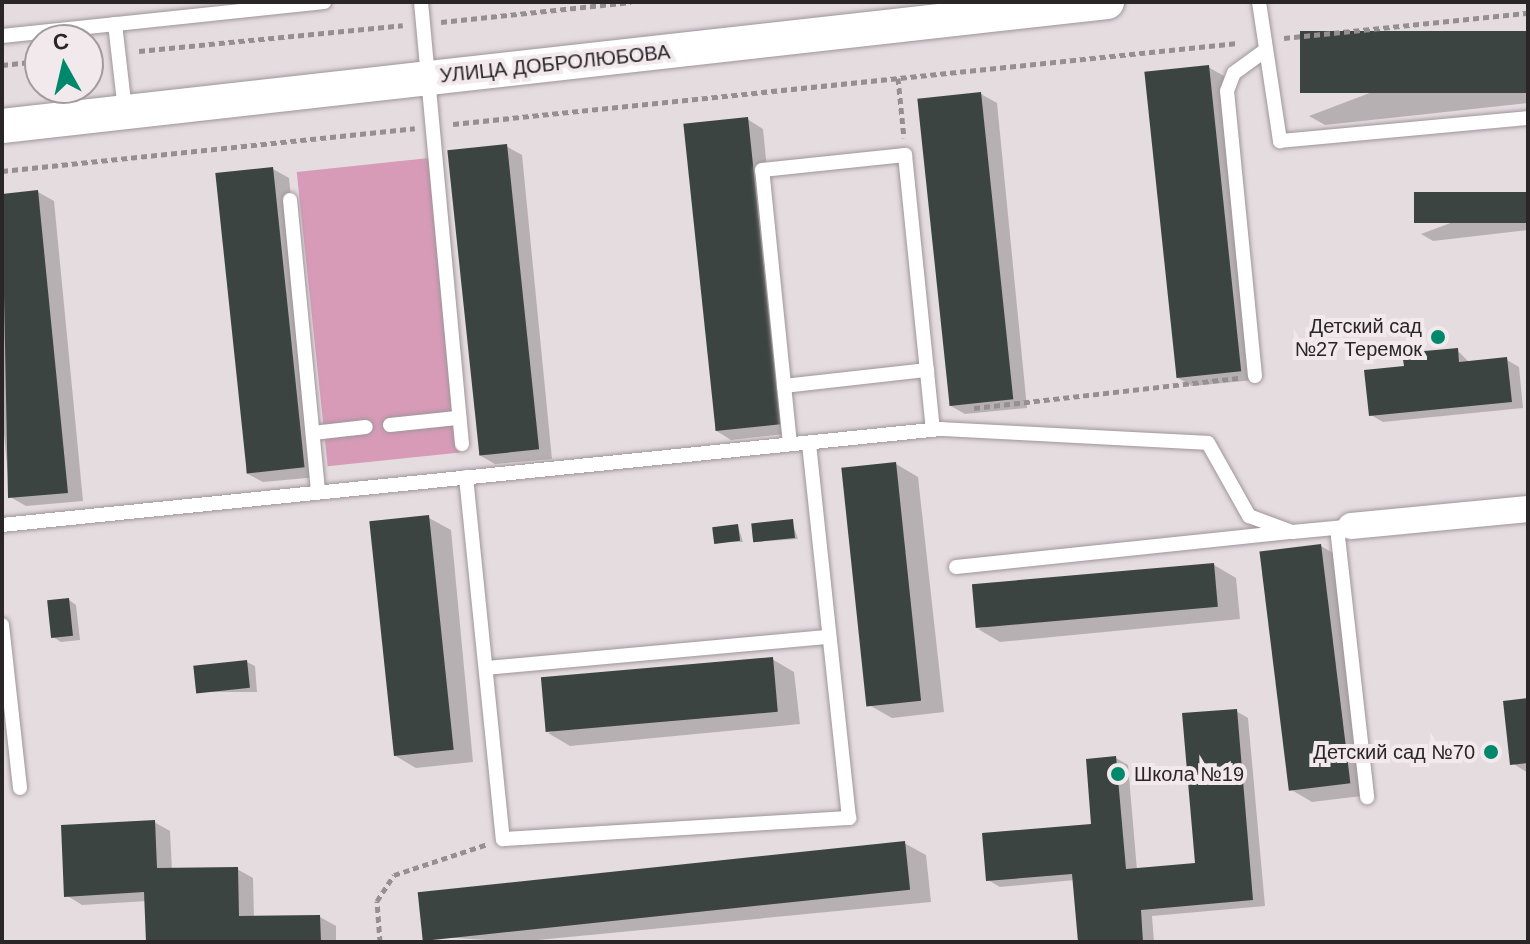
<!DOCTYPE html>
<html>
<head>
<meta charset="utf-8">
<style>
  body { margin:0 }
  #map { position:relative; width:1530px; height:944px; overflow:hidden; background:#e5dce0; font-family:Arial,sans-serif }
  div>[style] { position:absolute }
  .green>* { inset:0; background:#d79bb8; transform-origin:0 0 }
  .shadow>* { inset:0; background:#0003 }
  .building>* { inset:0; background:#3c4441; transform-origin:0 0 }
  .path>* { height:5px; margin-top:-2.5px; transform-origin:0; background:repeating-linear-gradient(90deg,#968f92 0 6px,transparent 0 10px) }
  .roads { filter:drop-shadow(0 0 2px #9e9599) drop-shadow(0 0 2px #9e9599) }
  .service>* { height:14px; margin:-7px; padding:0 7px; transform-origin:7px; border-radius:7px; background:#fff }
  .minor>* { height:26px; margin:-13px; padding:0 13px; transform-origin:13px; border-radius:13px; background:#fff }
  .tertiary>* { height:34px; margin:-17px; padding:0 17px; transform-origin:17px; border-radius:17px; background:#fff }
  .dots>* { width:22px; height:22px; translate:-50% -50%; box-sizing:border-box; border:4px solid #f2e9ed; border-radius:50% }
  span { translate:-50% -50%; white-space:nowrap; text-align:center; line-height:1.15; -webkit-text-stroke:8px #f2e9ed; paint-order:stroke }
  .street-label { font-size:20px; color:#2a2628 }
  .poi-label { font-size:20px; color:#2a2628 }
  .right { translate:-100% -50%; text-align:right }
  .left { translate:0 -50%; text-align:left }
  .frame { position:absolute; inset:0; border:4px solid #2a2628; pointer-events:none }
  .north { position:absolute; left:24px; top:24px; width:80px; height:80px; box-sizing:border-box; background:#f2e9ed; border:2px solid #a29b9e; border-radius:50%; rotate:352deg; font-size:22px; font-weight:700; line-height:32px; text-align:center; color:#2a2628 }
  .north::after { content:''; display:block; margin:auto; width:28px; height:36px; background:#00886c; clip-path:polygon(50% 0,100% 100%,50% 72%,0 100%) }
</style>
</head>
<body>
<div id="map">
  <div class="green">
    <div style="left:429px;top:158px;width:296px;height:133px;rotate:84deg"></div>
  </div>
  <div class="shadow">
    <div style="clip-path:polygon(1528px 33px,1528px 103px,1325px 125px,1309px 116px)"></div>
    <div style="clip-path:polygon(1208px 67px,1224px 76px,1254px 380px,1192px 386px,1176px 377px)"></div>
    <div style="clip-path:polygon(981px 94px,997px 103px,1027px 408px,965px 414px,949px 405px)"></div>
    <div style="clip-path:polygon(747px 119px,763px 129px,793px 433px,731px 440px,715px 430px)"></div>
    <div style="clip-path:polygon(506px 146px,522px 155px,552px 459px,495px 464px,479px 455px)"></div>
    <div style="clip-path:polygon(273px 169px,289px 178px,318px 477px,263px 482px,246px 473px)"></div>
    <div style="clip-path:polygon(38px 192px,54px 201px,83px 501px,26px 506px,10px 497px,2px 412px,2px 196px)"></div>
    <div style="clip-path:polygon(1528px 194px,1528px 230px,1433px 241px,1421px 234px)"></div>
    <div style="clip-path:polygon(1457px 350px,1470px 363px,1507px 360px,1519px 367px,1523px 408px,1383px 422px,1371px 415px,1406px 368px)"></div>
    <div style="clip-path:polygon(896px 464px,918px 477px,944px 712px,892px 718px,869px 705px)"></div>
    <div style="clip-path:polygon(429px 518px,451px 530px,473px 762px,416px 768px,394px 755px)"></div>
    <div style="clip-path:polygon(792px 522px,798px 539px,755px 542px)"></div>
    <div style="clip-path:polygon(738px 526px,743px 542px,716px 542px)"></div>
    <div style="clip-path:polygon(1321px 546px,1343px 559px,1370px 795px,1312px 802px,1290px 789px)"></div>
    <div style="clip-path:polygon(1214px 565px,1236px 578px,1240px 619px,1000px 642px,978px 629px)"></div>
    <div style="clip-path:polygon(69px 600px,76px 605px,80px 640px,61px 642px,53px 637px)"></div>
    <div style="clip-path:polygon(772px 659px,794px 672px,800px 724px,570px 746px,548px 733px)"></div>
    <div style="clip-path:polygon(247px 662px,255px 666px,257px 692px,198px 692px)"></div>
    <div style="clip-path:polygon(1528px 700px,1528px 773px,1512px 763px)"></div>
    <div style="clip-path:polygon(1236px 711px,1248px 718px,1265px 906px,1152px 916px,1154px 942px,1080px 942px,1075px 880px,1000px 887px,988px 880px,1093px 826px,1116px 758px,1128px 765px,1137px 870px,1197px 865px)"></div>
    <div style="clip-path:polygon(154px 822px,170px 831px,172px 870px,237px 869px,253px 878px,254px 918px,320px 917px,336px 926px,336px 942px,148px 942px,147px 901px,82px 905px,66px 895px)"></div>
    <div style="clip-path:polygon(904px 843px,926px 855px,931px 902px,517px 942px,424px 936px)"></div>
  </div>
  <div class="building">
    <div style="left:1528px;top:31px;width:62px;height:228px;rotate:90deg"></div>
    <div style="left:1209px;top:65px;width:308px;height:65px;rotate:84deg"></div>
    <div style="left:981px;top:92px;width:309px;height:64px;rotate:84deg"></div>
    <div style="left:748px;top:117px;width:309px;height:65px;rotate:84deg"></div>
    <div style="left:507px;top:144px;width:307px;height:60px;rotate:84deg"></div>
    <div style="left:273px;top:167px;width:302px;height:58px;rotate:84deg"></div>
    <div style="clip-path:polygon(38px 190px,68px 493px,8px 498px,2px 194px)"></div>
    <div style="left:1528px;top:192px;width:31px;height:114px;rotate:90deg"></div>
    <div style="clip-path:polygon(1458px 348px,1459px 362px,1507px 357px,1512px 402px,1369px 416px,1364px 370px,1404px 366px,1402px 353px)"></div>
    <div style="left:896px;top:462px;width:240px;height:55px;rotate:84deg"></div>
    <div style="left:429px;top:515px;width:236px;height:60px;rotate:84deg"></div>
    <div style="left:793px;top:519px;width:19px;height:42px;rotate:84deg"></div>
    <div style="left:738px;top:524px;width:17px;height:26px;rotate:83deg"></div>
    <div style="left:1321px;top:544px;width:241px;height:62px;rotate:83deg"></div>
    <div style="left:1214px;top:563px;width:44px;height:243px;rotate:85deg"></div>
    <div style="left:69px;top:598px;width:38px;height:22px;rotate:84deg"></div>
    <div style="left:773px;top:657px;width:55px;height:233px;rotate:85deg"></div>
    <div style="left:247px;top:660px;width:28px;height:54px;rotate:84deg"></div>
    <div style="clip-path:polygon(1528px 698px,1528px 763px,1510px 765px,1503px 701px)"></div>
    <div style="clip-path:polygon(1237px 709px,1253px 900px,1141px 910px,1143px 942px,1078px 942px,1072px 874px,986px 881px,982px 833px,1091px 824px,1086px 759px,1116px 756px,1126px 869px,1195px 863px,1182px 713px)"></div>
    <div style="clip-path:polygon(155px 820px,157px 868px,238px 867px,239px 916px,320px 915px,321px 942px,146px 942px,144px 892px,64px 897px,61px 825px)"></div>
    <div style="left:905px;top:841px;width:49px;height:490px;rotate:84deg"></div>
  </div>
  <div class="path">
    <div style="left:441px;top:22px;width:191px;rotate:-6deg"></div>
    <div style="left:1284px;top:38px;width:245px;rotate:-5.9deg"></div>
    <div style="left:139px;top:51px;width:265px;rotate:-5.6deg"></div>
    <div style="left:88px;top:56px;width:13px;rotate:-4deg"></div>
    <div style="left:2px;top:65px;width:38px;rotate:-6deg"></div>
    <div style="left:898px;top:78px;width:60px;rotate:84.3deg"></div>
    <div style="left:453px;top:124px;width:789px;rotate:-5.89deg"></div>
    <div style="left:2px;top:171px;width:415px;rotate:-5.9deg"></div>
    <div style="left:974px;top:408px;width:266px;rotate:-6.5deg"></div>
    <div style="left:380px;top:942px;width:41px;rotate:-94.2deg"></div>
    <div style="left:377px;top:901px;width:31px;rotate:-57deg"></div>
    <div style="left:394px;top:875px;width:99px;rotate:-18.3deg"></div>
  </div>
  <div class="roads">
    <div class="service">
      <div style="left:421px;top:2px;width:444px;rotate:84.7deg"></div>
      <div style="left:1259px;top:2px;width:141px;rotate:81.4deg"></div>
      <div style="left:1280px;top:141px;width:249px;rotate:-5.3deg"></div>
      <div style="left:115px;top:24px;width:88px;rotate:83.4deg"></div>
      <div style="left:2px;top:36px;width:324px;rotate:-6deg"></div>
      <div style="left:290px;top:200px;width:293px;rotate:84.5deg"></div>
      <div style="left:1255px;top:376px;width:286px;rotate:-95.6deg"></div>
      <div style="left:1227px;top:91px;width:19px;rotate:-69deg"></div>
      <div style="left:1234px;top:73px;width:37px;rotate:-36deg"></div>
      <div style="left:784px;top:386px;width:144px;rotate:-6.4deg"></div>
      <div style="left:390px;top:425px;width:67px;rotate:-6deg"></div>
      <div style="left:313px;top:433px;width:53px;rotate:-6.5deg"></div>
      <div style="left:790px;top:444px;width:275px;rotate:-95.8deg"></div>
      <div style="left:762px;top:170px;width:144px;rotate:-6deg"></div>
      <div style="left:905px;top:155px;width:276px;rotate:84.2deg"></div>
      <div style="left:466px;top:477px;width:364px;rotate:84.2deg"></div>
      <div style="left:503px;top:839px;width:347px;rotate:-3.5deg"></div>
      <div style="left:849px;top:818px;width:374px;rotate:-96.1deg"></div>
      <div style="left:2px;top:525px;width:944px;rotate:-5.84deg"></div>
      <div style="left:941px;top:429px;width:267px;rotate:3deg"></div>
      <div style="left:1208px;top:443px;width:84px;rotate:60.7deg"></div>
      <div style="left:1249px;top:516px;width:46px;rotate:20.4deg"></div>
      <div style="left:1292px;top:532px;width:64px;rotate:-5.4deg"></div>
      <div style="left:1337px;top:528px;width:271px;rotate:83.6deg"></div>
      <div style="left:956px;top:567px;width:333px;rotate:-6deg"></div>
      <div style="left:2px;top:625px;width:164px;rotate:83.7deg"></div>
      <div style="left:486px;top:668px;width:343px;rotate:-5.2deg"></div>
    </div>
    <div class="minor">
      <div style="left:1351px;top:526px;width:178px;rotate:-5.5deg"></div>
    </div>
    <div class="tertiary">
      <div style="left:2px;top:126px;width:1112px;rotate:-6.4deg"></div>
    </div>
  </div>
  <div class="dots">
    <div style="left:1438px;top:337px;background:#00886c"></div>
    <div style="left:1491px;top:752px;background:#00886c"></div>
    <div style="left:1118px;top:774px;background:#00886c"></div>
  </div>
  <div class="street-label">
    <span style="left:555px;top:64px;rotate:-6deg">УЛИЦА ДОБРОЛЮБОВА</span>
  </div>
  <div class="poi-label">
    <span class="right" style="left:1422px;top:338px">Детский сад<br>№27 Теремок</span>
    <span class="right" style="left:1475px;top:752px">Детский сад №70</span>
    <span class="left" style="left:1134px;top:774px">Школа №19</span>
  </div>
  <div class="frame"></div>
  <div class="north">С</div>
</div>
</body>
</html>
